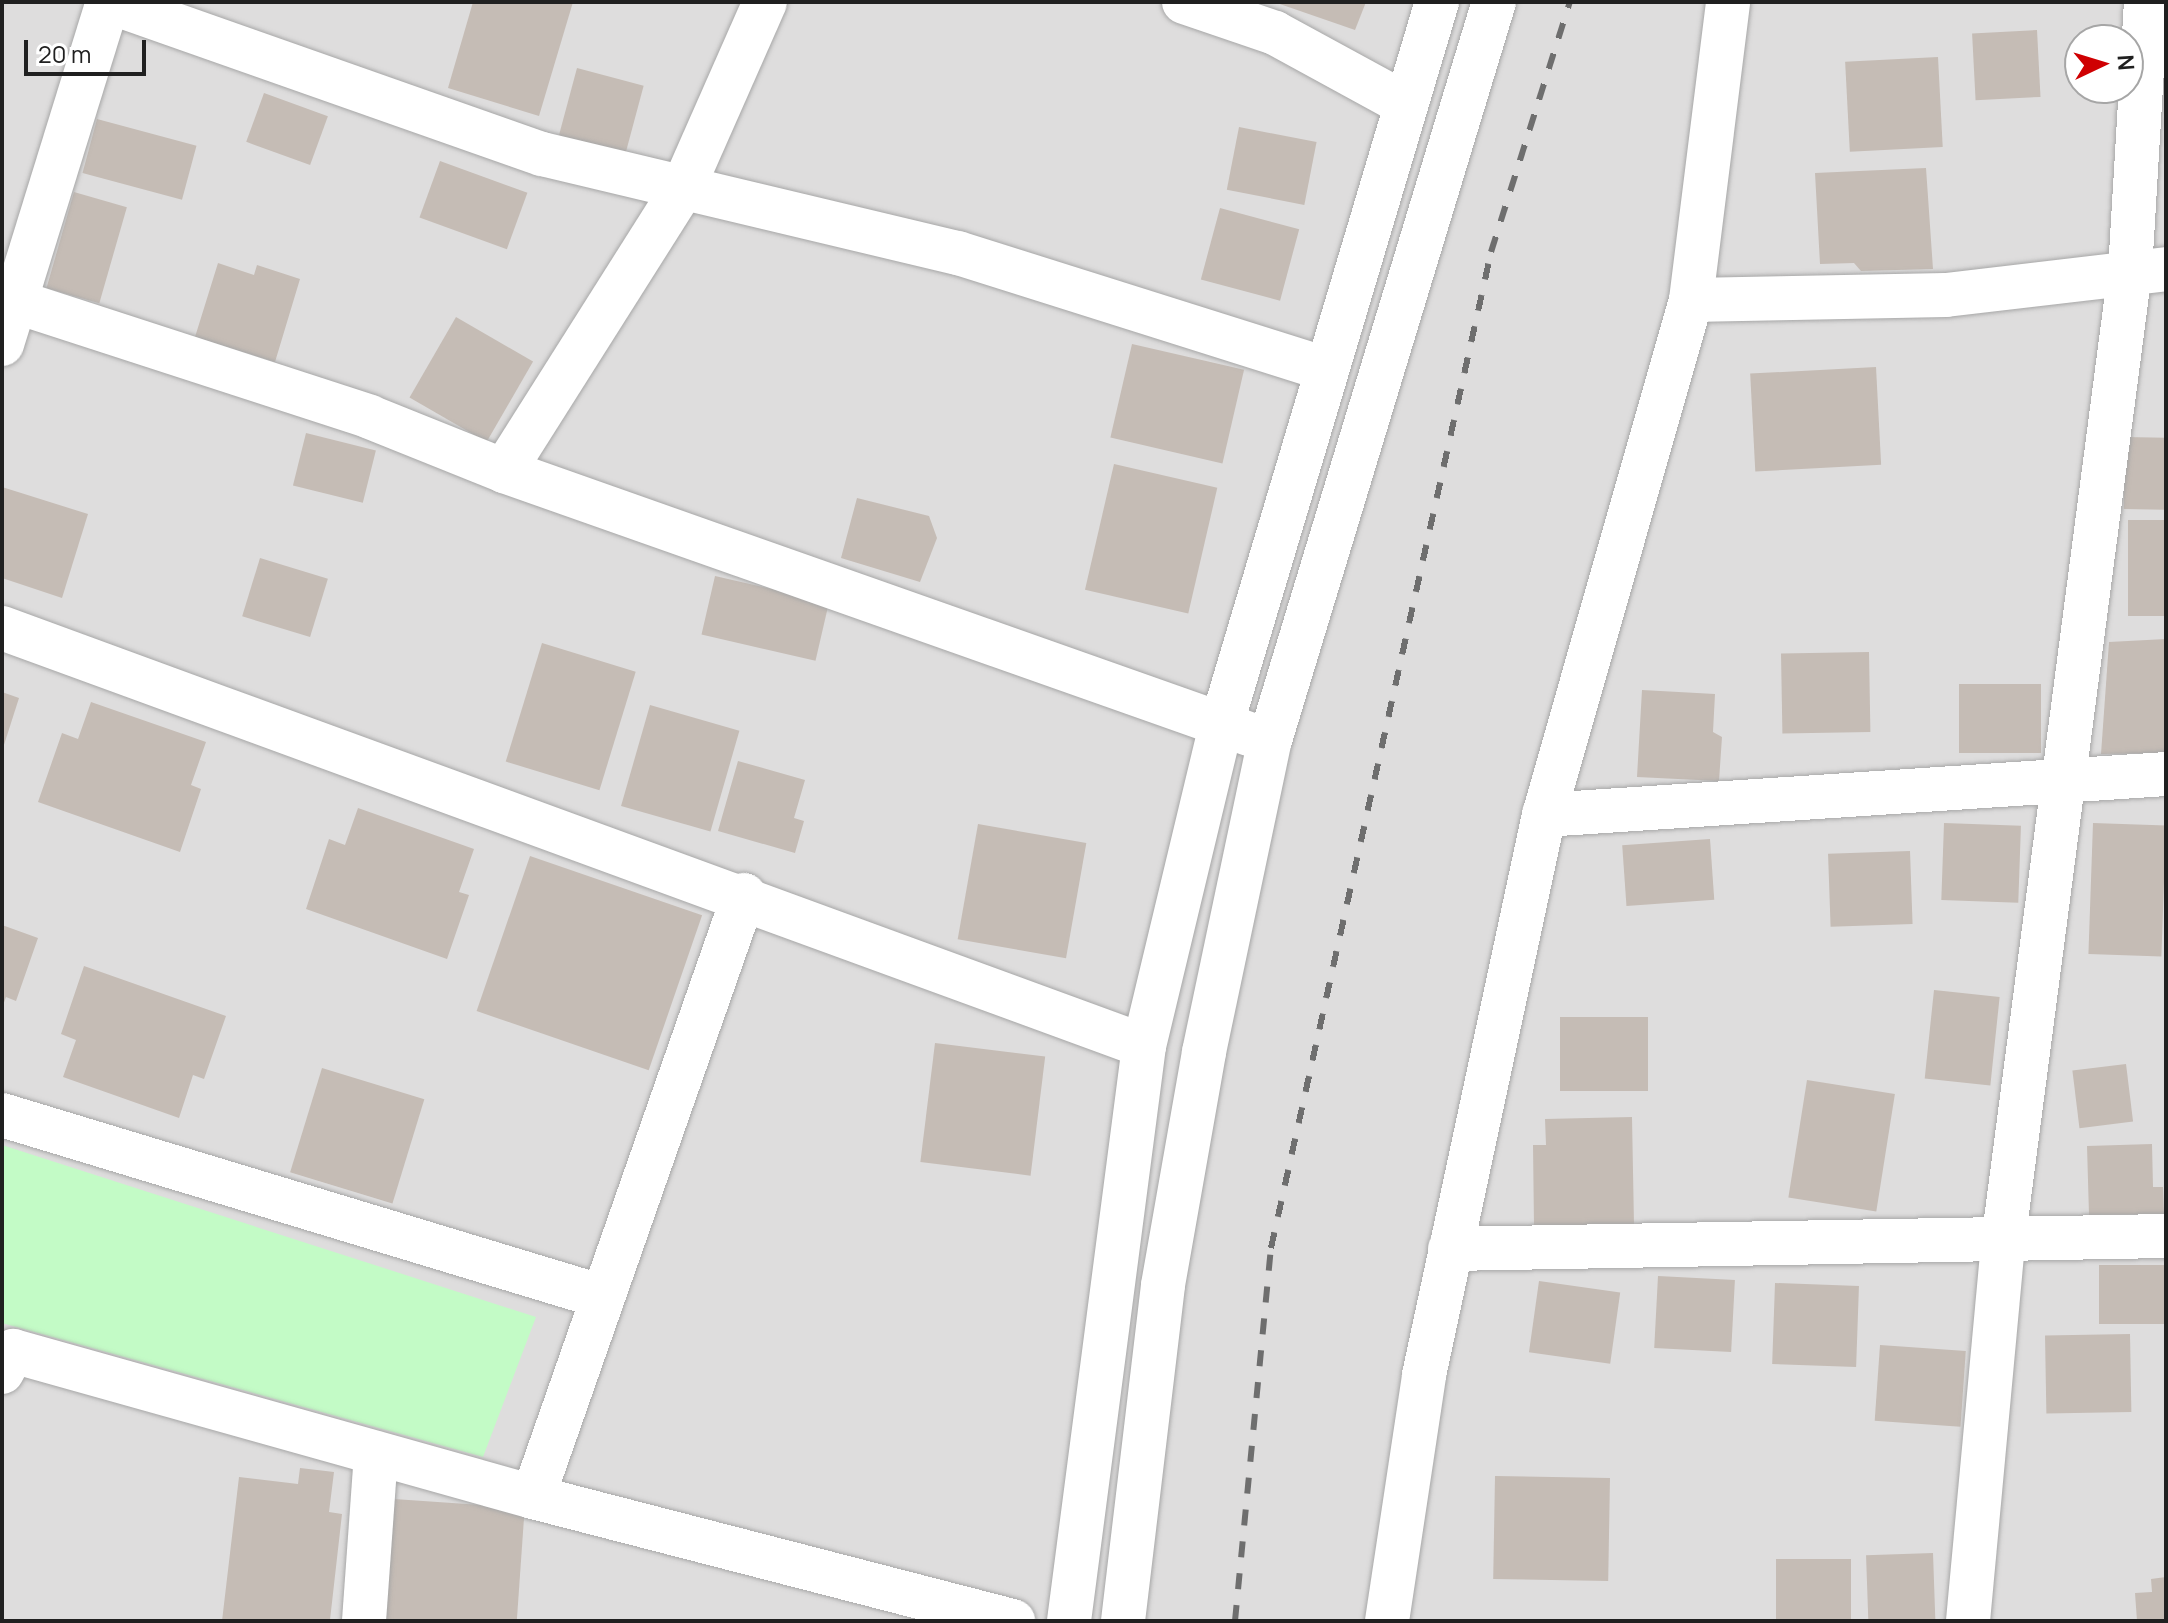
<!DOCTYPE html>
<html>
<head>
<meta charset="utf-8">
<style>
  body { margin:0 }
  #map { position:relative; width:2168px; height:1623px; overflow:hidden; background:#f0ede6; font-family:Manrope,sans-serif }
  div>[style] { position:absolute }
  .residential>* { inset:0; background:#dedddd }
  .park>* { inset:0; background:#c3fbc6 }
  .building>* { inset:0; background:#c5bcb5; transform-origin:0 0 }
  .roads { filter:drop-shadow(0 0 2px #a7a7a7) drop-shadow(0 0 2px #a7a7a7) }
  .minor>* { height:44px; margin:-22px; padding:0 22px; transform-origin:22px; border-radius:22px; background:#fff }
  .rail>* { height:6px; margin-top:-3px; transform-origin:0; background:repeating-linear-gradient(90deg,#6e6e6e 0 16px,transparent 0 32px) }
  span { translate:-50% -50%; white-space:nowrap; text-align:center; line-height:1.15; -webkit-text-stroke:8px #fff; paint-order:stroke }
  .frame { position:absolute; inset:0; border:4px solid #202020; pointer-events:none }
  .north { position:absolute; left:2064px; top:24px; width:80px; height:80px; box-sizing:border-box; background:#fff; border:2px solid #a6a6a6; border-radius:50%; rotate:86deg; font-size:22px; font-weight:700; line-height:32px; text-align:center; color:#202020 }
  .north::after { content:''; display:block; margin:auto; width:28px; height:36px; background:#cf0002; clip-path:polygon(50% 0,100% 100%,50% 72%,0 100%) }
  .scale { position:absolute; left:24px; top:40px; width:122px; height:36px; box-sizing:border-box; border:4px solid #202020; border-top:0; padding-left:10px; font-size:24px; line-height:28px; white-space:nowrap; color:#202020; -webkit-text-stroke:6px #fff; paint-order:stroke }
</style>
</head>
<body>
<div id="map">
  <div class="residential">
    <div style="clip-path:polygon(evenodd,2px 2px,2166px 2px,2166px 1621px,2px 1621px,2px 2px,2080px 40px,2128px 40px,2128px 88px,2080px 88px,2080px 40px)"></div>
  </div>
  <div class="park">
    <div style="clip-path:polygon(2px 1145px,536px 1317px,483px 1457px,2px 1323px)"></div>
  </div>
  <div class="building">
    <div style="clip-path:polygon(473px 2px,573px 2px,539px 116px,448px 88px)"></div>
    <div style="clip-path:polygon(1274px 2px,1366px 2px,1355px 30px)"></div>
    <div style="left:2037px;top:30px;width:67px;height:65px;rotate:87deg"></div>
    <div style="left:1938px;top:57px;width:90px;height:93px;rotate:87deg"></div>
    <div style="left:577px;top:68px;width:69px;height:73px;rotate:15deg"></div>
    <div style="left:264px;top:93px;width:68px;height:52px;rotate:20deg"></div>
    <div style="left:97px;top:119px;width:103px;height:56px;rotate:15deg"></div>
    <div style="left:1239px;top:127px;width:79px;height:64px;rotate:11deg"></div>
    <div style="left:440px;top:161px;width:93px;height:60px;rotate:20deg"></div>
    <div style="clip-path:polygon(1926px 168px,1933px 269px,1861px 271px,1854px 263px,1820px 264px,1815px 173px)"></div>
    <div style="left:74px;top:192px;width:55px;height:100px;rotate:16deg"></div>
    <div style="left:1220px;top:208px;width:82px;height:74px;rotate:15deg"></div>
    <div style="clip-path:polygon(218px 263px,254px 275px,257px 265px,300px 279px,275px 362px,195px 337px)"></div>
    <div style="left:456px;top:317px;width:89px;height:93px;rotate:30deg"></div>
    <div style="left:1132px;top:344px;width:115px;height:96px;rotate:13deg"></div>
    <div style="left:1876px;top:367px;width:98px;height:126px;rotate:87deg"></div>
    <div style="left:306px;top:433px;width:72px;height:54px;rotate:14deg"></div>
    <div style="left:2125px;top:437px;width:41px;height:72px;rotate:1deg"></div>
    <div style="left:1114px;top:464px;width:106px;height:129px;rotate:13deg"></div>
    <div style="clip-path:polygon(2px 487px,88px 514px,62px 598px,2px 578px)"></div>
    <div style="clip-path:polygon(857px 498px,929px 516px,937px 538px,920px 582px,841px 558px)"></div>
    <div style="left:2128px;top:520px;width:38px;height:96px"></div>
    <div style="left:260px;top:558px;width:71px;height:61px;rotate:17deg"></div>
    <div style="left:715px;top:576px;width:117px;height:60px;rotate:13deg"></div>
    <div style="clip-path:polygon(2166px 639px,2166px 753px,2101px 754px,2109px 642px)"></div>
    <div style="left:542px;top:643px;width:98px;height:124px;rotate:17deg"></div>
    <div style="left:1869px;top:652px;width:80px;height:88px;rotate:89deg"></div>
    <div style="left:1959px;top:684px;width:82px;height:69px"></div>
    <div style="clip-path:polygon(1642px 690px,1715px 694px,1713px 732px,1722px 737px,1719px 781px,1637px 777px)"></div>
    <div style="clip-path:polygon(2px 692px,19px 698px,3px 748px,2px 747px)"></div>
    <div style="clip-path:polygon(91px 702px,206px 742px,191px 785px,201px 789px,180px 852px,38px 802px,62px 733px,78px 739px)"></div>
    <div style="left:650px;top:705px;width:93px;height:105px;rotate:16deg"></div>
    <div style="clip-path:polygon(738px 761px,805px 780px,794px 818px,804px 821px,795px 853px,718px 831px)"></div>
    <div style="clip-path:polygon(358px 808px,474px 849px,459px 892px,469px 895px,447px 959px,306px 909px,329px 839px,345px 845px)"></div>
    <div style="left:1944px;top:823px;width:77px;height:77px;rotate:2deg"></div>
    <div style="left:2093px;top:823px;width:73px;height:131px;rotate:2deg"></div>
    <div style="left:978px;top:824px;width:110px;height:117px;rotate:10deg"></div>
    <div style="left:1710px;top:839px;width:61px;height:88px;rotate:86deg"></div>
    <div style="left:1910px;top:851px;width:73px;height:82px;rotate:88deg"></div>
    <div style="left:530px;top:856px;width:182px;height:164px;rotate:19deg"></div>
    <div style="clip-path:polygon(2px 925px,38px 938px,16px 1001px,6px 997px,2px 1008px)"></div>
    <div style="clip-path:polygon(84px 966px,226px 1016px,204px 1079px,193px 1075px,179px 1118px,63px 1077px,76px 1040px,61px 1034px)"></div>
    <div style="left:1934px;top:990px;width:66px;height:89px;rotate:6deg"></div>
    <div style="left:1560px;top:1017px;width:88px;height:74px"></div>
    <div style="left:935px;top:1043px;width:111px;height:120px;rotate:7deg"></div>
    <div style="left:2126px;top:1064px;width:58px;height:54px;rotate:83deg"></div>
    <div style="left:322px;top:1068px;width:107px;height:109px;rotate:17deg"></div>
    <div style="left:1807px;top:1080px;width:89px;height:119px;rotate:9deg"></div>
    <div style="clip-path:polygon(1632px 1117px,1634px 1225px,1534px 1227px,1533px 1145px,1546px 1145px,1545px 1119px)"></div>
    <div style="clip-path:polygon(2152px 1144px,2153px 1187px,2163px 1187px,2164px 1214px,2089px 1215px,2087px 1146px)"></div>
    <div style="left:2166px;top:1265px;width:59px;height:67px;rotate:90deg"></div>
    <div style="left:1658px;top:1276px;width:77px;height:72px;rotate:3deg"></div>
    <div style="left:1539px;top:1281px;width:82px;height:72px;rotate:8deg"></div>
    <div style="left:1775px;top:1283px;width:84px;height:81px;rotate:2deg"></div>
    <div style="left:2130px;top:1334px;width:78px;height:85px;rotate:89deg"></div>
    <div style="left:1880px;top:1345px;width:86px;height:76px;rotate:4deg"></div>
    <div style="clip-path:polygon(300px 1468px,334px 1472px,329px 1512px,342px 1514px,330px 1620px,222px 1621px,239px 1477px,298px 1484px)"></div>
    <div style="left:1495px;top:1476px;width:115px;height:103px;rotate:1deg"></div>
    <div style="left:394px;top:1499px;width:131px;height:122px;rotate:4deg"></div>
    <div style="left:1933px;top:1553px;width:68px;height:67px;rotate:88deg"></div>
    <div style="left:1776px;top:1559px;width:75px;height:62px"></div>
    <div style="clip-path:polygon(2166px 1577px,2166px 1621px,2137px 1621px,2135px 1593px,2152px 1592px,2151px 1579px)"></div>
  </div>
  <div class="roads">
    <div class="minor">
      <div style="left:110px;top:2px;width:458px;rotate:19.4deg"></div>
      <div style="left:542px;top:154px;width:428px;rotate:13.4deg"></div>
      <div style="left:958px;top:253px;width:386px;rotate:17.5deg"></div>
      <div style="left:1184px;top:2px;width:96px;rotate:18.8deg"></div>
      <div style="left:1275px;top:33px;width:148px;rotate:28.6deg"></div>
      <div style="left:1691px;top:300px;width:255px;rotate:-1.1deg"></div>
      <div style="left:1946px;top:295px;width:222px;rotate:-6.7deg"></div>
      <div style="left:17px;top:302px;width:371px;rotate:18deg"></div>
      <div style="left:370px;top:417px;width:144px;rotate:21.9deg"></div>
      <div style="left:504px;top:471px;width:790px;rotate:19.44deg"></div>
      <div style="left:2px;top:344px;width:358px;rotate:-72.8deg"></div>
      <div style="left:504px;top:471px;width:335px;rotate:-57.7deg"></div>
      <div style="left:683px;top:188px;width:203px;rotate:-66.2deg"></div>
      <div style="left:2px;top:628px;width:1216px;rotate:20.1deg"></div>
      <div style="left:1544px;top:815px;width:623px;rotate:-3.77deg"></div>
      <div style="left:2px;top:1115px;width:628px;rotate:16.85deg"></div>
      <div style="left:1450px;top:1249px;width:716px;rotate:-1.04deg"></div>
      <div style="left:2px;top:1372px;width:24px;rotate:-62deg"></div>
      <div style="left:13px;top:1351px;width:540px;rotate:15.68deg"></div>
      <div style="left:533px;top:1497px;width:496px;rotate:14.5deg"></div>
      <div style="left:533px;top:1497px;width:638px;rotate:-70.68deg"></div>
      <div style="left:364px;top:1621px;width:168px;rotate:-85.9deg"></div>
      <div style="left:1069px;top:1621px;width:580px;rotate:-82.57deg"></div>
      <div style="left:1144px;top:1046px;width:329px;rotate:-76.5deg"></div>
      <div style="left:1221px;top:726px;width:756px;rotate:-73.39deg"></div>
      <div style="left:1123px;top:1621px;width:338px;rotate:-83.2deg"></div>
      <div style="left:1163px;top:1285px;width:237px;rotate:-80deg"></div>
      <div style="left:1204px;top:1052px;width:319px;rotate:-78.1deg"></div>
      <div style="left:1270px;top:740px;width:771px;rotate:-73.12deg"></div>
      <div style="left:1387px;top:1621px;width:249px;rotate:-81.4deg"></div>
      <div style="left:1424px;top:1375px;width:573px;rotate:-77.91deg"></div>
      <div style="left:1544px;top:815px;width:536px;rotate:-74.07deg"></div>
      <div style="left:1691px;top:300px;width:300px;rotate:-82.9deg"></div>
      <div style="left:1968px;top:1621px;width:388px;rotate:-84.7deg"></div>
      <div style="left:2004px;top:1235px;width:972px;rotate:-82.55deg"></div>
      <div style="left:2130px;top:271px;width:269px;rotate:-86.6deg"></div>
    </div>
  </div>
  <div class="rail">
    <div style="left:1235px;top:1621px;width:375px;rotate:-84.5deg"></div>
    <div style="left:1271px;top:1248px;width:1020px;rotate:-77.54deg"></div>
    <div style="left:1491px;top:252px;width:262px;rotate:-72.5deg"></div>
  </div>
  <div class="frame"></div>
  <div class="north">N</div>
  <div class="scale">20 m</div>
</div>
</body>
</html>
